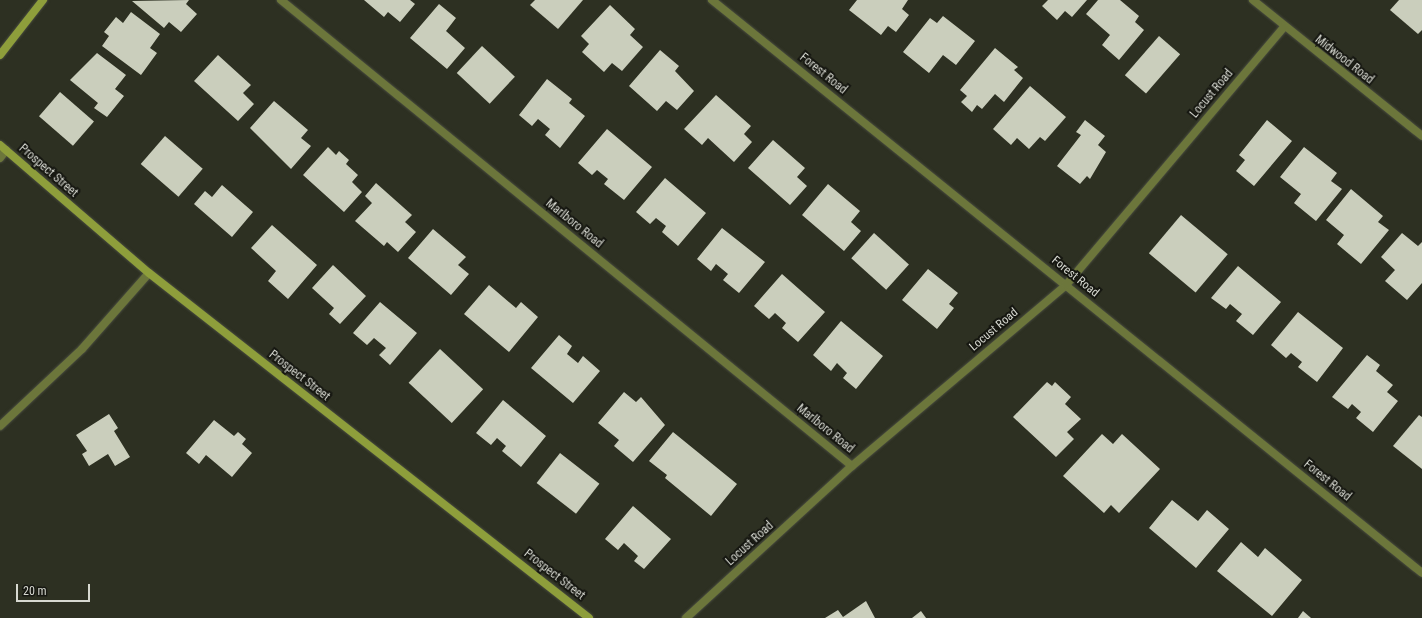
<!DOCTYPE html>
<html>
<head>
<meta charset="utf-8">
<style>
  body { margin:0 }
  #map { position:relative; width:1422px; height:618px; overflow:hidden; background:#2d3022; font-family:"Roboto Condensed",sans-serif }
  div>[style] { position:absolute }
  .building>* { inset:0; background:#cacebc; transform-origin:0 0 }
  .roads { filter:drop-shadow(0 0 1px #484b3e) drop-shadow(0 0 1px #484b3e) }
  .lane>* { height:8px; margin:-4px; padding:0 4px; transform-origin:4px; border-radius:4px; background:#6c763b }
  .street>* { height:8px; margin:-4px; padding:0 4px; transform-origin:4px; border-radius:4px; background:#6c763b }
  .secondary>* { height:8px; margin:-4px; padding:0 4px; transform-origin:4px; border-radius:4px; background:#8e9e3b }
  span { translate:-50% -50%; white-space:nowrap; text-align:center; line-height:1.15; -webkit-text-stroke:4px #161711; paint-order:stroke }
  .street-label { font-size:12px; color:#d7d9d1 }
  .scale { position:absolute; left:16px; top:584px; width:74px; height:18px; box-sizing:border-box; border:2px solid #d7d9d1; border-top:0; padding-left:5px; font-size:12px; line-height:14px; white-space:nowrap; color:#d7d9d1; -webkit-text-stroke:3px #161711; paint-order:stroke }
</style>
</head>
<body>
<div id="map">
  <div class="building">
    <div style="clip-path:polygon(189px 0,186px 4px,197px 14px,181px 32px,169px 22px,164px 28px,132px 1px)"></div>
    <div style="clip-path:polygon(364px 0,410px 0,415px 4px,400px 22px,388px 12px,384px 17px)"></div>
    <div style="clip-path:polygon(535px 0,583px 0,558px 29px,530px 5px)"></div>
    <div style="clip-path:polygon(857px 0,908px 0,902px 9px,909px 15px,896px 32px,888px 26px,881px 35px,849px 10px)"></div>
    <div style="clip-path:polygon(1048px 0,1087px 0,1072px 17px,1065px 11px,1057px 20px,1042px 6px)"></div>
    <div style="clip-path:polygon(1098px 0,1120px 0,1139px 16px,1135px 22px,1144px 30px,1119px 60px,1102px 45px,1110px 35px,1086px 14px)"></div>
    <div style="clip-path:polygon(1399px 0,1422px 0,1422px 30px,1418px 34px,1390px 10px)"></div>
    <div style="clip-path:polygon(439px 4px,456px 18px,446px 31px,465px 48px,447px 69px,410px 38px)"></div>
    <div style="clip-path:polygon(610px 5px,635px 29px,630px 35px,643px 47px,622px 71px,612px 63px,604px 72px,582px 52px,589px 44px,581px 36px)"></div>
    <div style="clip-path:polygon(131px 12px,160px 34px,150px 48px,157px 53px,141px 75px,102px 46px,109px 36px,104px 32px,116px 17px,123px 23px)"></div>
    <div style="clip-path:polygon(943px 16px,975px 41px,956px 65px,943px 55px,929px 73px,903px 52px,930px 18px,937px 23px)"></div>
    <div style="left:1159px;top:36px;width:28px;height:52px;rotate:41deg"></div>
    <div style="left:482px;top:46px;width:45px;height:37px;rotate:43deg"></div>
    <div style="clip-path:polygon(995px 48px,1018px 67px,1014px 70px,1023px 78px,1004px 102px,995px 94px,982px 109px,977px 105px,972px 112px,961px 102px,967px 96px,960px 90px)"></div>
    <div style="clip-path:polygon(660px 50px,679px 66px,675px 71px,694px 91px,677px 110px,666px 101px,657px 111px,629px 86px)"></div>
    <div style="clip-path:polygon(97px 53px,126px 75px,115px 89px,124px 96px,107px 117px,94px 108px,98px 103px,70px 80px)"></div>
    <div style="clip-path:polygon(218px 55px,251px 85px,243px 93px,254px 104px,238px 121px,194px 81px)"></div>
    <div style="clip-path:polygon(547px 79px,572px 99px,569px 103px,585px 116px,560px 148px,545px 135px,550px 129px,538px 119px,532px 126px,519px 115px)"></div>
    <div style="clip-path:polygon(1030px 86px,1066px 117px,1045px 141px,1040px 137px,1029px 149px,1017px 138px,1011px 145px,993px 129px)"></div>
    <div style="left:60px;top:92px;width:45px;height:32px;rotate:41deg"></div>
    <div style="clip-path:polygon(716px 95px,751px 126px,744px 134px,752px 142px,734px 162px,708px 138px,702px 145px,684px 129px)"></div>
    <div style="clip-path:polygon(274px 101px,308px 130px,301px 138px,311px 146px,291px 169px,250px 128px)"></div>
    <div style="clip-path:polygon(1085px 120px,1105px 136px,1098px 145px,1106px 152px,1090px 179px,1087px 176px,1080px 184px,1057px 166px,1081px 135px,1076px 132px)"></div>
    <div style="clip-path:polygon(1267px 120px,1292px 141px,1254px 186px,1236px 171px,1245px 160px,1239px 155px)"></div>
    <div style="clip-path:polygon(607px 129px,652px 167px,624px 200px,604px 184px,608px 179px,597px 170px,592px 175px,578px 163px)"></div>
    <div style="left:165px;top:136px;width:50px;height:37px;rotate:41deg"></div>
    <div style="clip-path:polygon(773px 140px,805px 168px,797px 177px,807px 186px,790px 205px,748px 168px)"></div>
    <div style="clip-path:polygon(328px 147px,336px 155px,339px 151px,349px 160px,346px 164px,358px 175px,352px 182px,362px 192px,344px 212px,303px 175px)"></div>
    <div style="clip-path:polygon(1304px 147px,1337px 173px,1331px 181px,1342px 189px,1316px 221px,1294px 203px,1301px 194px,1280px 177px)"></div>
    <div style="clip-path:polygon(665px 178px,706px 213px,678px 246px,662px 232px,666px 226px,656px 218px,650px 224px,636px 212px)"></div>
    <div style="clip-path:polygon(376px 183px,412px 215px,405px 222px,416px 232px,398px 252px,387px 242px,384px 246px,355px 221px,372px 203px,365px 196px)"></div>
    <div style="clip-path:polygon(828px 184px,860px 211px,851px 222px,861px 231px,844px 251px,802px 215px)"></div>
    <div style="clip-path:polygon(222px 185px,253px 212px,232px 237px,194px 204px,205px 191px,212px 197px)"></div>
    <div style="clip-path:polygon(1351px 189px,1383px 216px,1378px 222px,1389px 230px,1361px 264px,1337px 244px,1344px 235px,1326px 220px)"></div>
    <div style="left:1181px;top:215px;width:61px;height:50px;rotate:40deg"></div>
    <div style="clip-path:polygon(272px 225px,317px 265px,288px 299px,268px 281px,276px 271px,251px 248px)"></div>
    <div style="clip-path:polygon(722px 228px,765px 262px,739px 293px,723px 280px,728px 274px,716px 264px,711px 271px,697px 259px)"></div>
    <div style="clip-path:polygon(433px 229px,466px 257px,458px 265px,469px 274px,451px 295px,408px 258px)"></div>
    <div style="left:874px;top:233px;width:47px;height:34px;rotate:42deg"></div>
    <div style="clip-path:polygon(1402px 233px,1418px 246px,1422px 242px,1422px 283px,1407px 300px,1385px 281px,1395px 270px,1381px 257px)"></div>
    <div style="clip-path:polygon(333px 265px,366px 296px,340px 324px,329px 314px,334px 308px,312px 288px)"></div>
    <div style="clip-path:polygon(1238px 266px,1281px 302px,1253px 335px,1236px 321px,1242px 314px,1230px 304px,1226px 309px,1211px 298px)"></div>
    <div style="clip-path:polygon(928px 269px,958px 293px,949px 304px,954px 308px,937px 329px,902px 300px)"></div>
    <div style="clip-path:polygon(782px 274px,825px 312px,798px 342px,782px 328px,786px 323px,775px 313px,769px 319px,754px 306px)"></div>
    <div style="clip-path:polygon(489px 285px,516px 308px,521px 302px,538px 317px,509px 352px,464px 314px)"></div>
    <div style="clip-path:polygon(380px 302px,417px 333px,390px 365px,379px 355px,386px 348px,374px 338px,367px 345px,353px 333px)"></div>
    <div style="clip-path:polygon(1298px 312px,1343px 348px,1317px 382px,1298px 367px,1302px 362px,1291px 353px,1286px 358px,1271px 345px)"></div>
    <div style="clip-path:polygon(841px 321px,883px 356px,856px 389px,843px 378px,847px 373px,837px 363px,831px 371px,813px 355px)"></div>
    <div style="clip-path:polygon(559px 335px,572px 346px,567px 354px,578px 363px,583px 356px,600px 371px,573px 403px,531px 368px)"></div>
    <div style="left:440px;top:349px;width:59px;height:46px;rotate:43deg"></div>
    <div style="clip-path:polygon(1367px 355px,1380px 365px,1376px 371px,1393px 385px,1387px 392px,1398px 401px,1373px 432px,1356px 418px,1361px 412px,1352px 404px,1348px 409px,1332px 397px)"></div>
    <div style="clip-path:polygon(1047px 382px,1052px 386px,1055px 382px,1071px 397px,1065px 404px,1081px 419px,1067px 432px,1074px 439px,1056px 457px,1013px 417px)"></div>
    <div style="clip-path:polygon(624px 392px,636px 402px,641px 397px,665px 425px,633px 462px,614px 446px,619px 440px,598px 423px)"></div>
    <div style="clip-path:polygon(503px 400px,546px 436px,521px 467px,502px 451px,506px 446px,497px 438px,491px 445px,476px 433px)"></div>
    <div style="clip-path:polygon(109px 414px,118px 428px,114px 431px,130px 457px,115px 466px,108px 454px,89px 466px,82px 454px,87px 451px,76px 435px)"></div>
    <div style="clip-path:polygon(1419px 415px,1422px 417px,1422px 469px,1393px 446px)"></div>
    <div style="clip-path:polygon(214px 420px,234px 436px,238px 432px,246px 439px,242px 444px,252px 453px,232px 477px,206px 455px,199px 464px,186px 453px)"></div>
    <div style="clip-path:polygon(673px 432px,737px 484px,711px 516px,665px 478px,667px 475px,649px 461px)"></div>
    <div style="clip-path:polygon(1102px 434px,1113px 444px,1122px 434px,1160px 469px,1119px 513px,1111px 505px,1104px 513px,1063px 476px)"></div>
    <div style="left:560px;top:453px;width:50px;height:38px;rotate:38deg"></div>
    <div style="clip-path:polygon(1172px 500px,1198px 521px,1207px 510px,1229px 529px,1196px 568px,1149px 528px)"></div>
    <div style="clip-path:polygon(633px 506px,671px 539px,644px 569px,634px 561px,638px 556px,624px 543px,618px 550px,605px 539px)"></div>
    <div style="clip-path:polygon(1241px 542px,1258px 557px,1265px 548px,1302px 580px,1272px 616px,1217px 571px)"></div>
    <div style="clip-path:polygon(866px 601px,875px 618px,825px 618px,838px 610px,843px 617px)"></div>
    <div style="clip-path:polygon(921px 611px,926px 618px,912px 618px)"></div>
    <div style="clip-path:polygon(1303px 611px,1311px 618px,1298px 618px)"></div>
  </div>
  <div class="roads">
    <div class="lane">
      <div style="left:0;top:158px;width:10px;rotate:-53deg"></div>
      <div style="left:0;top:426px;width:112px;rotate:-43.2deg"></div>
      <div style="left:82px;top:349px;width:101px;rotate:-48.6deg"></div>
    </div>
    <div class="street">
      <div style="left:281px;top:0;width:737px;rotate:39.22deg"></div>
      <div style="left:712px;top:0;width:912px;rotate:38.9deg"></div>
      <div style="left:1253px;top:0;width:217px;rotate:38.8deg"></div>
      <div style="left:686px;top:618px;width:225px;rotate:-42.5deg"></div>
      <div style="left:852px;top:466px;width:280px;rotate:-40.2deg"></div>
      <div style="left:1066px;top:285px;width:338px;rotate:-49.8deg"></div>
    </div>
    <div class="secondary">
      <div style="left:0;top:55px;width:70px;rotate:-52deg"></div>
      <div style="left:0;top:145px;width:196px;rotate:40.7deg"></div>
      <div style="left:149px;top:273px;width:559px;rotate:38.1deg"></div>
    </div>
  </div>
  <div class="street-label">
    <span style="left:1344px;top:60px;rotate:38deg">Midwood Road</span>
    <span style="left:823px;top:74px;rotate:39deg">Forest Road</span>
    <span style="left:1212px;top:94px;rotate:-50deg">Locust Road</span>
    <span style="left:48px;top:171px;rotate:41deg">Prospect Street</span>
    <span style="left:574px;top:224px;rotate:39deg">Marlboro Road</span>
    <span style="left:1075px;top:277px;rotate:39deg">Forest Road</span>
    <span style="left:994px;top:330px;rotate:-40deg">Locust Road</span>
    <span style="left:299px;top:376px;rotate:38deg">Prospect Street</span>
    <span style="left:825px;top:429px;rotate:39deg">Marlboro Road</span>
    <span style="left:1327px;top:481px;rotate:39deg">Forest Road</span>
    <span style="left:750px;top:544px;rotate:-42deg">Locust Road</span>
    <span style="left:554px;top:575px;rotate:38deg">Prospect Street</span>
  </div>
  <div class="scale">20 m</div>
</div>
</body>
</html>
